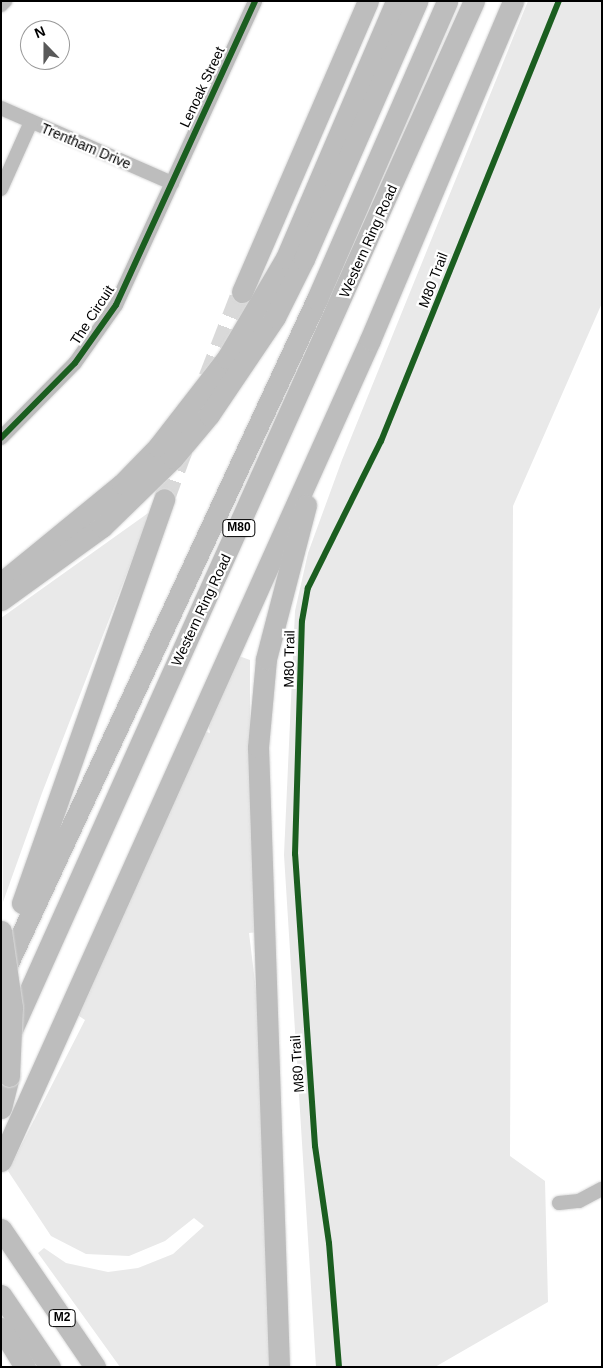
<!DOCTYPE html>
<html>
<head>
<meta charset="utf-8">
<style>
  body { margin:0 }
  #map { position:relative; width:603px; height:1368px; overflow:hidden; background:#fff; font-family:Arial,sans-serif }
  div>[style] { position:absolute }
  .green>* { inset:0; background:#e9e9e9 }
  .highway-tunnel>* { height:21px; margin-top:-10.5px; transform-origin:0; background:repeating-linear-gradient(90deg,#d9d9d9 0 21px,transparent 0 32px) }
  .roads { filter:drop-shadow(0 0 1px #dbdbdb) drop-shadow(0 0 1px #dbdbdb) }
  .minor>* { height:14px; margin:-7px; padding:0 7px; transform-origin:7px; border-radius:7px; background:#bdbdbd }
  .highway>* { height:21px; margin:-10.5px; padding:0 10.5px; transform-origin:10.5px; border-radius:10.5px; background:#bdbdbd }
  .bridges { filter:drop-shadow(0 0 1px #dbdbdb) drop-shadow(0 0 1px #dbdbdb) }
  .highway-bridge>* { height:21px; margin:-10.5px; padding:0 10.5px; transform-origin:10.5px; border-radius:10.5px; background:#bdbdbd }
  .cycleway>* { height:6px; margin:-3px; padding:0 3px; transform-origin:3px; border-radius:3px; background:#1b5e20 }
  span { translate:-50% -50%; white-space:nowrap; text-align:center; line-height:1.15; -webkit-text-stroke:4.5px #fff; paint-order:stroke }
  .shield-label span { padding:1px 4px; background:#fff; border:1px solid; border-radius:4px; -webkit-text-stroke-width:0 }
  .shield-label { font-size:12px; color:#000; font-weight:700 }
  .street-label { font-size:14px; color:#000 }
  .frame { position:absolute; inset:0; border:2px solid #000; pointer-events:none }
  .north { position:absolute; left:20px; top:20px; width:50px; height:50px; box-sizing:border-box; background:#fff; border:1px solid #999; border-radius:50%; rotate:338deg; font-size:14px; font-weight:700; line-height:20px; text-align:center; color:#000 }
  .north::after { content:''; display:block; margin:auto; width:18px; height:22px; background:#595959; clip-path:polygon(50% 0,100% 100%,50% 72%,0 100%) }
</style>
</head>
<body>
<div id="map">
  <div class="green">
    <div style="clip-path:polygon(528px 1px,602px 1px,602px 303px,513px 506px,510px 1156px,545px 1181px,548px 1302px,435px 1367px,316px 1367px,284px 855px,295px 611px,308px 553px,342px 460px)"></div>
    <div style="clip-path:polygon(151px 511px,42px 793px,3px 902px,1px 618px)"></div>
    <div style="clip-path:polygon(239px 656px,250px 660px,250px 822px,257px 932px,249px 933px,257px 998px,269px 1367px,120px 1367px,38px 1253px,44px 1248px,66px 1263px,108px 1272px,138px 1268px,173px 1254px,204px 1226px,194px 1218px,165px 1241px,129px 1256px,86px 1254px,51px 1236px,8px 1171px,85px 1020px,76px 1014px,204px 731px,210px 733px,208px 723px)"></div>
  </div>
  <div class="highway-tunnel">
    <div style="left:209px;top:377px;width:91px;rotate:-68.8deg"></div>
    <div style="left:164px;top:499px;width:58px;rotate:-69.7deg"></div>
  </div>
  <div class="roads">
    <div class="minor">
      <div style="left:1px;top:5px;width:6px;rotate:-45deg"></div>
      <div style="left:1px;top:108px;width:187px;rotate:23.7deg"></div>
      <div style="left:1px;top:189px;width:73px;rotate:-65.9deg"></div>
      <div style="left:1px;top:438px;width:105px;rotate:-45.4deg"></div>
      <div style="left:75px;top:363px;width:71px;rotate:-54.7deg"></div>
      <div style="left:116px;top:305px;width:334px;rotate:-65.4deg"></div>
      <div style="left:559px;top:1203px;width:20px;rotate:-6deg"></div>
      <div style="left:579px;top:1201px;width:26px;rotate:-28deg"></div>
    </div>
    <div class="highway">
      <div style="left:242px;top:292px;width:317px;rotate:-66.6deg"></div>
      <div style="left:1px;top:583px;width:156px;rotate:-39.3deg"></div>
      <div style="left:122px;top:484px;width:52px;rotate:-45.8deg"></div>
      <div style="left:158px;top:447px;width:113px;rotate:-52.2deg"></div>
      <div style="left:227px;top:358px;width:116px;rotate:-59.5deg"></div>
      <div style="left:286px;top:258px;width:280px;rotate:-66.8deg"></div>
      <div style="left:1px;top:600px;width:125px;rotate:-35.9deg"></div>
      <div style="left:102px;top:527px;width:99px;rotate:-44.2deg"></div>
      <div style="left:173px;top:458px;width:56px;rotate:-50.1deg"></div>
      <div style="left:209px;top:415px;width:118px;rotate:-56deg"></div>
      <div style="left:275px;top:317px;width:65px;rotate:-63.4deg"></div>
      <div style="left:304px;top:259px;width:282px;rotate:-66.3deg"></div>
      <div style="left:22px;top:903px;width:428px;rotate:-70.6deg"></div>
      <div style="left:2px;top:976px;width:747px;rotate:-65.05deg"></div>
      <div style="left:317px;top:299px;width:325px;rotate:-66.4deg"></div>
      <div style="left:11px;top:1032px;width:1130px;rotate:-65.82deg"></div>
      <div style="left:1px;top:1108px;width:33px;rotate:-76deg"></div>
      <div style="left:1px;top:1161px;width:900px;rotate:-65.8deg"></div>
      <div style="left:370px;top:340px;width:368px;rotate:-67.1deg"></div>
      <div style="left:1px;top:1229px;width:167px;rotate:55.7deg"></div>
      <div style="left:1px;top:1295px;width:87px;rotate:55.8deg"></div>
      <div style="left:1px;top:1328px;width:46px;rotate:58.4deg"></div>
      <div style="left:279px;top:1367px;width:620px;rotate:-91.94deg"></div>
      <div style="left:258px;top:747px;width:88px;rotate:-84.8deg"></div>
      <div style="left:266px;top:659px;width:159px;rotate:-75.4deg"></div>
    </div>
  </div>
  <div class="bridges">
    <div class="highway-bridge">
      <div style="left:1px;top:931px;width:77px;rotate:81.8deg"></div>
      <div style="left:12px;top:1007px;width:69px;rotate:92.5deg"></div>
    </div>
  </div>
  <div class="cycleway">
    <div style="left:1px;top:438px;width:105px;rotate:-45.4deg"></div>
    <div style="left:75px;top:363px;width:71px;rotate:-54.7deg"></div>
    <div style="left:116px;top:305px;width:334px;rotate:-65.4deg"></div>
    <div style="left:339px;top:1367px;width:124px;rotate:-94.6deg"></div>
    <div style="left:329px;top:1243px;width:98px;rotate:-98.2deg"></div>
    <div style="left:315px;top:1146px;width:293px;rotate:-93.9deg"></div>
    <div style="left:295px;top:854px;width:233px;rotate:-88.3deg"></div>
    <div style="left:302px;top:621px;width:34px;rotate:-80deg"></div>
    <div style="left:308px;top:588px;width:164px;rotate:-63.6deg"></div>
    <div style="left:381px;top:441px;width:475px;rotate:-68deg"></div>
  </div>
  <div class="shield-label">
    <span style="left:239px;top:528px">M80</span>
    <span style="left:62px;top:1318px">M2</span>
  </div>
  <div class="street-label">
    <span style="left:202px;top:87px;rotate:-65deg">Lenoak Street</span>
    <span style="left:86px;top:146px;rotate:23deg">Trentham Drive</span>
    <span style="left:368px;top:241px;rotate:-66deg">Western Ring Road</span>
    <span style="left:433px;top:280px;rotate:-69deg">M80 Trail</span>
    <span style="left:92px;top:315px;rotate:-57deg">The Circuit</span>
    <span style="left:201px;top:610px;rotate:-65deg">Western Ring Road</span>
    <span style="left:289px;top:659px;rotate:-89deg">M80 Trail</span>
    <span style="left:297px;top:1064px;rotate:-94deg">M80 Trail</span>
  </div>
  <div class="frame"></div>
  <div class="north">N</div>
</div>
</body>
</html>
